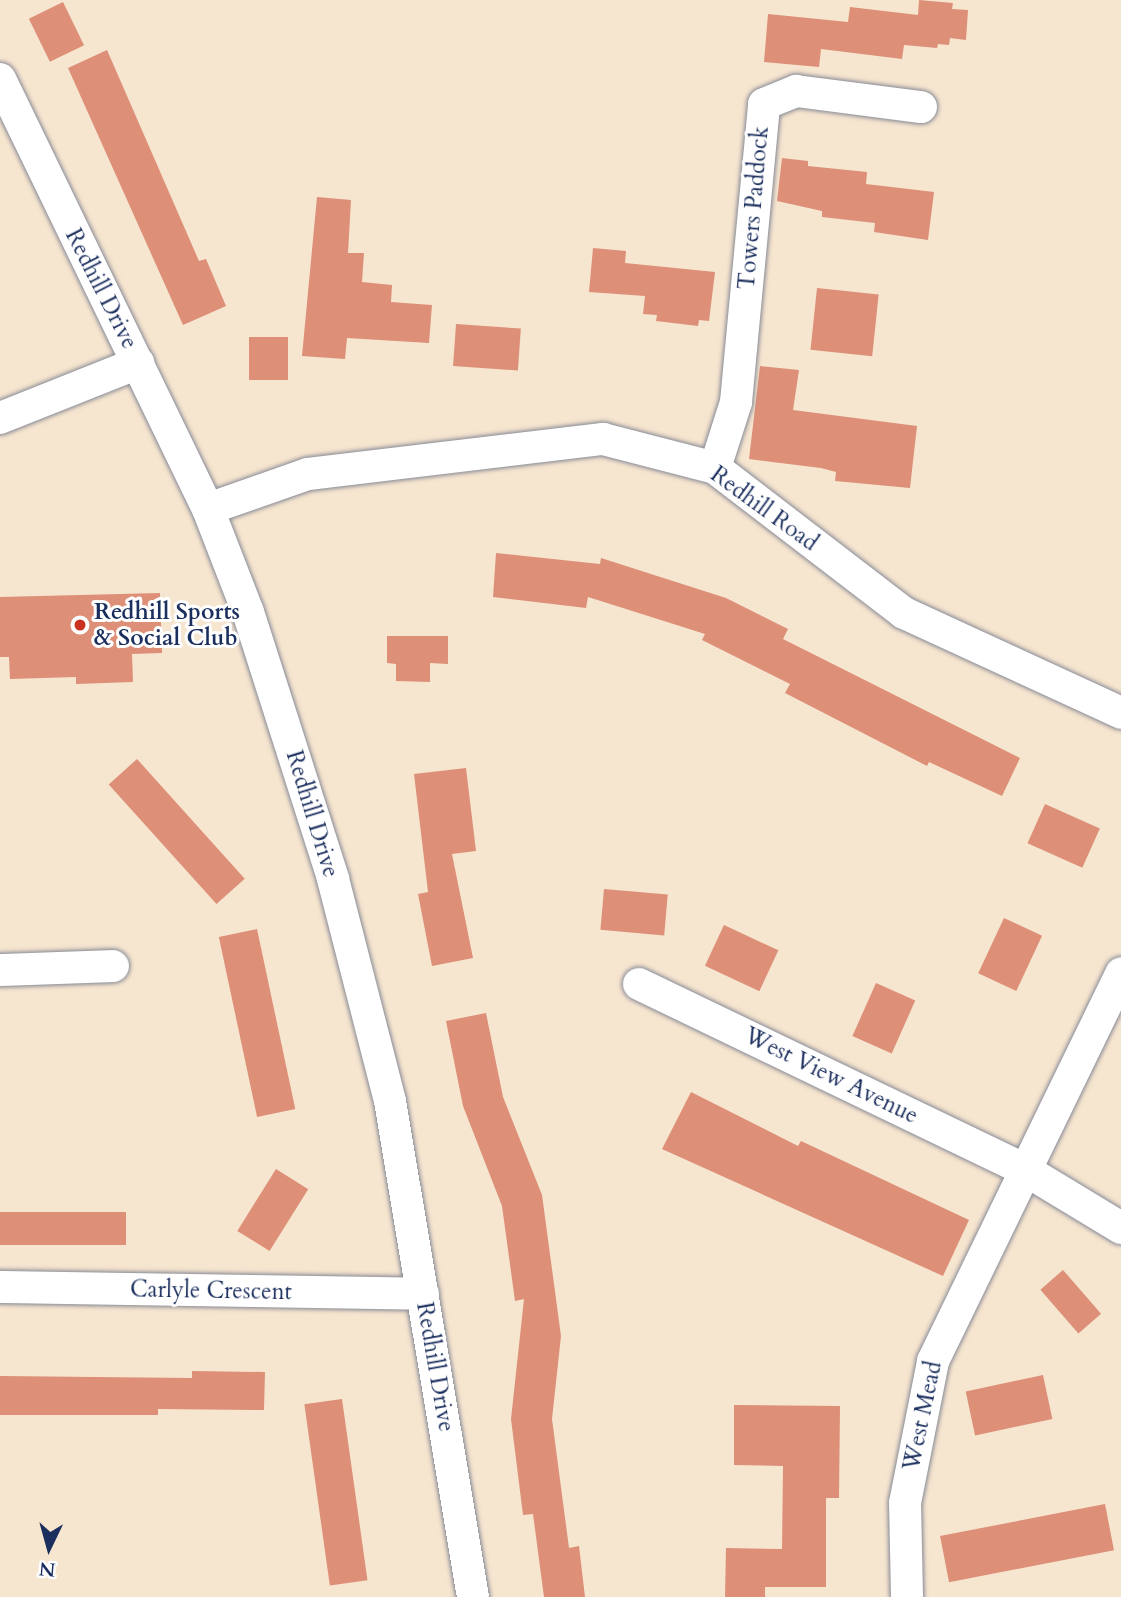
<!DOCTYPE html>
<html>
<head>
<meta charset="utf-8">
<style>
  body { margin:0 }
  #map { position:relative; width:1121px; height:1597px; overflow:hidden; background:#f6e5cf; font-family:Cardo,serif }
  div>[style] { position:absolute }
  .building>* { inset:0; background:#dd8f78; transform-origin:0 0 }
  .roads { filter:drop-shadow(0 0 2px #888a96) drop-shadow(0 0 2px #888a96) }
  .street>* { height:32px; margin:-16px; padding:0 16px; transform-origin:16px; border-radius:16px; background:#fff }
  .dots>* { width:19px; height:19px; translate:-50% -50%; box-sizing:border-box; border:4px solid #fff; border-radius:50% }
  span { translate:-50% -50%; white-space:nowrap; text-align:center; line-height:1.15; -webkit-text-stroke:6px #fff; paint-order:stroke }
  .street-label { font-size:23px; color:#1b2f5e }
  .poi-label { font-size:23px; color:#1b2f5e; font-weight:700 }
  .left { translate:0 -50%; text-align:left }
  .north { position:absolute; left:14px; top:1513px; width:70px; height:70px; -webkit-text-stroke:5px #fff; paint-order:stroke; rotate:185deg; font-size:19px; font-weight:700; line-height:28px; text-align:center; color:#1b2f5e }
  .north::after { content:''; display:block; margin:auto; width:24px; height:32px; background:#1b2f5e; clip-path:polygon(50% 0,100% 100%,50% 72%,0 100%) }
</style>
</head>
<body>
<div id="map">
  <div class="building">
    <div style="clip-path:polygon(919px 0,953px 3px,952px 9px,968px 10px,966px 40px,950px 38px,949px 45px,938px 44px,937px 48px,904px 45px,902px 59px,821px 49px,819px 67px,764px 62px,768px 14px,848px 22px,850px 7px,918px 15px)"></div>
    <div style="left:63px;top:2px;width:48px;height:38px;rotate:64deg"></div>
    <div style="clip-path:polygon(107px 50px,199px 261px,206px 259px,226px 306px,183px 325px,68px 68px)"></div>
    <div style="clip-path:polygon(782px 158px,808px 161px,808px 166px,867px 172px,866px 184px,934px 192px,928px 240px,874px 232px,875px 223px,822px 217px,822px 211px,777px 201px)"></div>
    <div style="clip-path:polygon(317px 197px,351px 200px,348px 253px,364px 253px,362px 282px,392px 285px,391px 302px,432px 305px,429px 343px,347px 338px,345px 359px,302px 356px)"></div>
    <div style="clip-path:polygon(593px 248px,626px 251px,625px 263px,715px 272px,709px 321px,699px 320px,698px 326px,656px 321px,657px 315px,643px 314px,645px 296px,589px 292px)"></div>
    <div style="left:817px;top:288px;width:62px;height:62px;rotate:6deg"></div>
    <div style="left:456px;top:324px;width:65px;height:42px;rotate:4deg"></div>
    <div style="left:249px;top:337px;width:39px;height:43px"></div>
    <div style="clip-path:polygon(760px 366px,799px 370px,793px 410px,917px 426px,910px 488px,835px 481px,836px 472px,821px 468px,749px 459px)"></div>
    <div style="clip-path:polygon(496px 553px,600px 564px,601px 558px,726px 598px,788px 629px,783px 639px,1020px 758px,1002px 796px,929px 762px,927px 766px,785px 693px,790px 684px,702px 640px,705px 634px,588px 597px,586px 608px,493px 597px)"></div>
    <div style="clip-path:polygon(160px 593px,162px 653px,132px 654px,133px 682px,76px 684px,76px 677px,10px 679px,9px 657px,0 657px,0 597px)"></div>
    <div style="clip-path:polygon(387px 636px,448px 636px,448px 664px,430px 663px,430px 682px,396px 681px,396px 664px,387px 663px)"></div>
    <div style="left:137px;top:759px;width:161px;height:38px;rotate:48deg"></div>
    <div style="clip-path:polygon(466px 768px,476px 851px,452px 854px,473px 958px,432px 966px,418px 894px,428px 892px,414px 774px)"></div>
    <div style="left:1045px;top:804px;width:60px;height:43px;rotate:24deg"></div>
    <div style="left:604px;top:889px;width:64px;height:41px;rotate:5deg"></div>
    <div style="left:1004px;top:918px;width:42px;height:61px;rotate:25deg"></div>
    <div style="left:724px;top:925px;width:60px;height:45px;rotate:25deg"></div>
    <div style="left:257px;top:929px;width:184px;height:39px;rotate:78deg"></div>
    <div style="left:876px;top:983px;width:43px;height:58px;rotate:24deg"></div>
    <div style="clip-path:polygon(486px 1013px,503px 1097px,542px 1195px,561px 1336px,552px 1419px,569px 1548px,579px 1546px,585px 1597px,544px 1597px,533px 1514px,523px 1515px,511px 1419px,524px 1299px,515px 1301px,502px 1206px,463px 1106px,446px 1021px)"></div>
    <div style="clip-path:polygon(691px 1092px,798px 1146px,801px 1141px,969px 1220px,943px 1276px,662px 1149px)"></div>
    <div style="left:276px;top:1169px;width:38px;height:73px;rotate:32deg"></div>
    <div style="left:0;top:1212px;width:126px;height:33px"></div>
    <div style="left:1063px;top:1270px;width:58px;height:30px;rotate:49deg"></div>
    <div style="clip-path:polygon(192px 1371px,265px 1372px,264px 1410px,158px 1409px,158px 1415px,0 1415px,0 1376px,192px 1378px)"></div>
    <div style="left:1043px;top:1375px;width:45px;height:79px;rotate:78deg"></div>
    <div style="left:342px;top:1399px;width:183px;height:38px;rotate:82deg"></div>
    <div style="clip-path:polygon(734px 1405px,840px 1406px,839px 1498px,826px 1498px,826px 1587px,765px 1587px,765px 1597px,725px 1597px,726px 1548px,782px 1549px,783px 1466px,734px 1465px)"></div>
    <div style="left:1105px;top:1504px;width:47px;height:168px;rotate:79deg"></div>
  </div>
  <div class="roads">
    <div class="street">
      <div style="left:0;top:79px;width:478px;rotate:64.2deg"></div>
      <div style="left:208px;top:509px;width:110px;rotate:68.8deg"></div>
      <div style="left:248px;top:612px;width:280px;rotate:72.3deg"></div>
      <div style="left:333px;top:879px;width:229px;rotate:75.6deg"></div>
      <div style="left:390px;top:1101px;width:503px;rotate:80.5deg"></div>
      <div style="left:0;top:418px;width:149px;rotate:-21.7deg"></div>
      <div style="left:715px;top:468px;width:69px;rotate:-72.3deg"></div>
      <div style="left:736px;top:402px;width:299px;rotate:-84.6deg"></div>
      <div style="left:764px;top:104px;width:35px;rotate:-22deg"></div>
      <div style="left:796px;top:91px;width:126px;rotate:7.3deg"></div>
      <div style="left:208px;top:509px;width:106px;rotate:-19.3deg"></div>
      <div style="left:308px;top:474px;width:297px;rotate:-6.8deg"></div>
      <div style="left:603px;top:439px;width:116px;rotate:14.5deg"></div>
      <div style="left:715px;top:468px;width:238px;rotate:37.5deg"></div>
      <div style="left:904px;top:613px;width:239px;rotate:24.7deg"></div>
      <div style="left:0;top:970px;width:113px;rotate:-2deg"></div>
      <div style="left:639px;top:984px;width:425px;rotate:25.7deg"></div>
      <div style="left:1022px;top:1168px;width:116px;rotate:31.2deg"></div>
      <div style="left:0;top:1287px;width:423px;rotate:0.9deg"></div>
      <div style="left:907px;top:1597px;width:94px;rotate:-91.2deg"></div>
      <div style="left:905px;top:1503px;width:145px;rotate:-78.8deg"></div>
      <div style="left:933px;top:1361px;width:431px;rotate:-64.1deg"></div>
    </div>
  </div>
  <div class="dots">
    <div style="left:80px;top:625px;background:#c8321e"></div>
  </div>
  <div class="street-label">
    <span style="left:754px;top:208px;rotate:-85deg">Towers Paddock</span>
    <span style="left:101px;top:289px;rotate:63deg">Redhill Drive</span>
    <span style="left:764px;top:509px;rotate:36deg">Redhill Road</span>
    <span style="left:312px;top:814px;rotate:73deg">Redhill Drive</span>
    <span style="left:831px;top:1076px;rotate:26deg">West View Avenue</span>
    <span style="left:211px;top:1291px;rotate:1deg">Carlyle Crescent</span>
    <span style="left:435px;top:1367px;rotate:80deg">Redhill Drive</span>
    <span style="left:923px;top:1416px;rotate:-78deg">West Mead</span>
  </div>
  <div class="poi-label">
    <span class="left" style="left:94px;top:625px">Redhill Sports<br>&amp; Social Club</span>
  </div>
  <div class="north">N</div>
</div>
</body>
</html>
